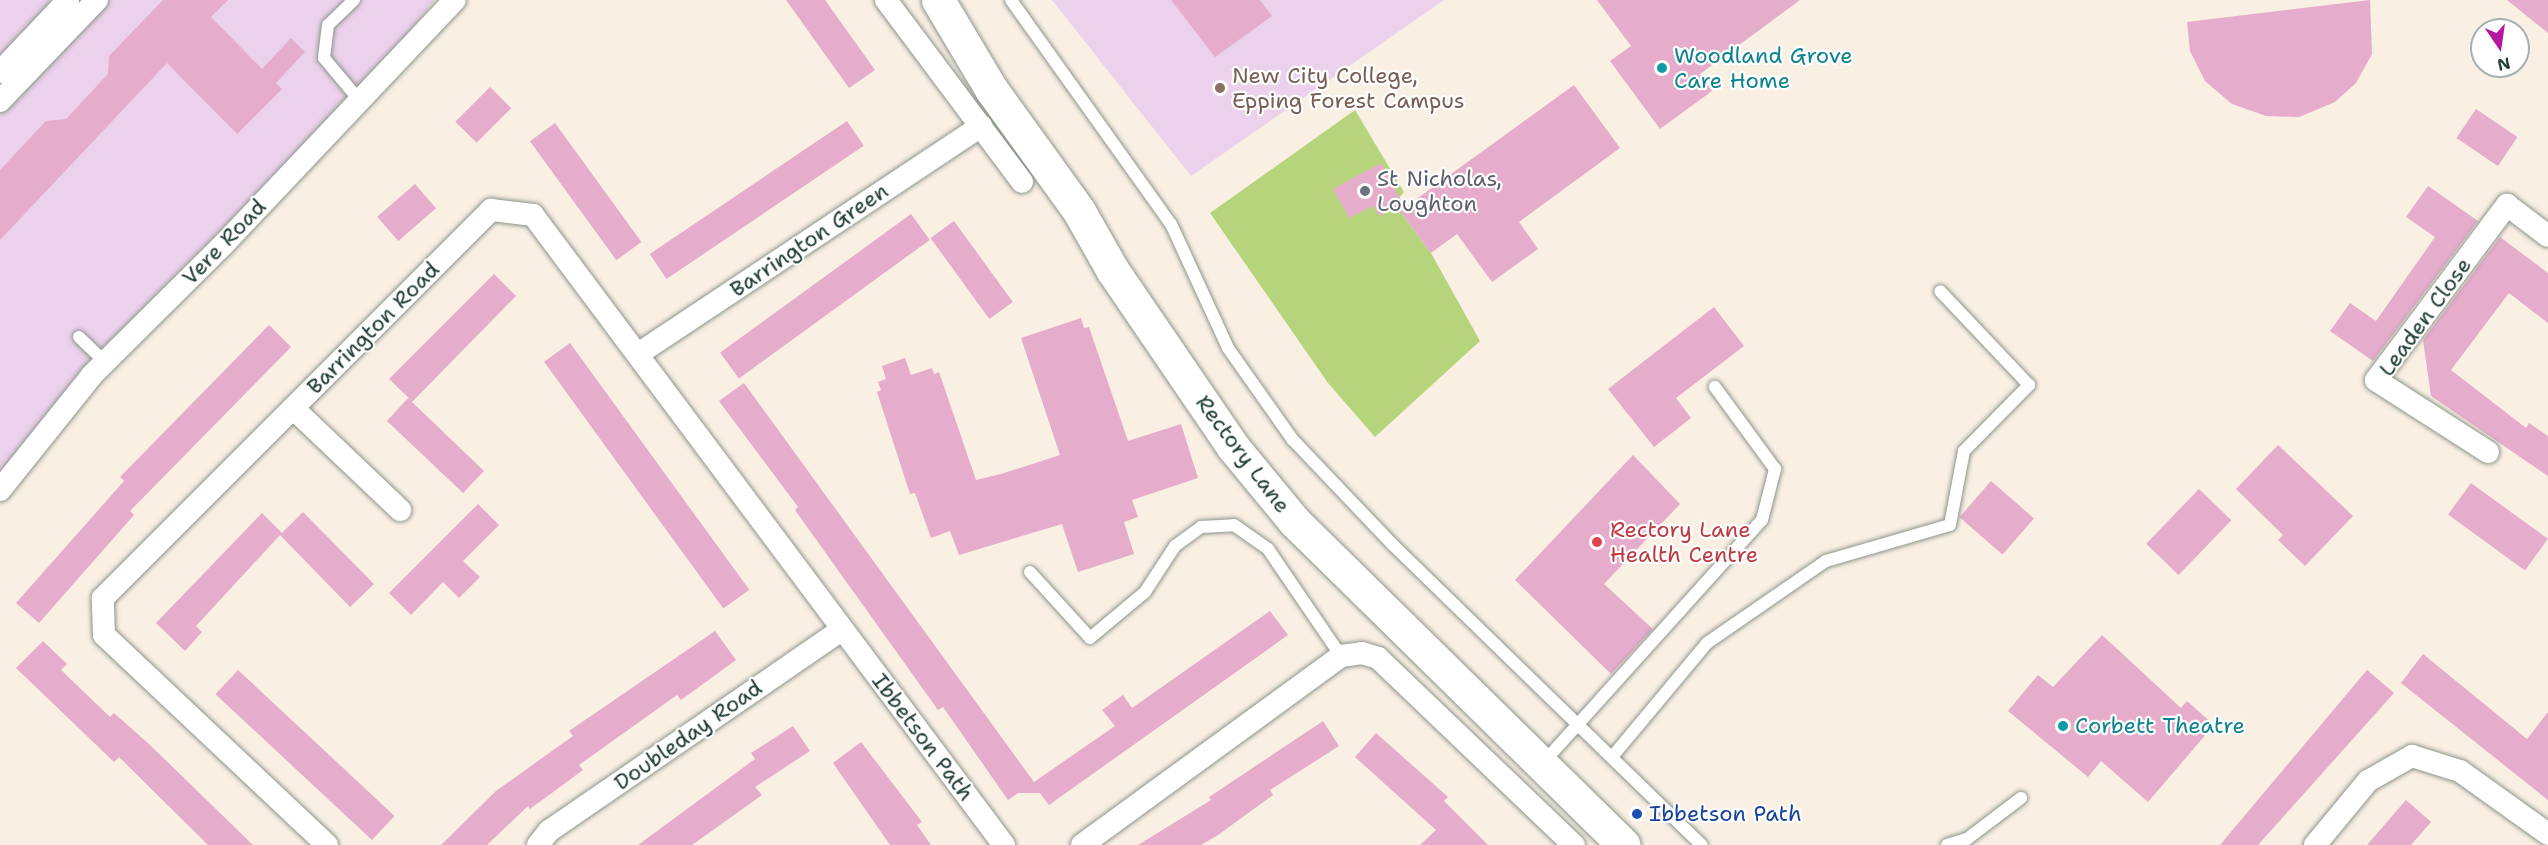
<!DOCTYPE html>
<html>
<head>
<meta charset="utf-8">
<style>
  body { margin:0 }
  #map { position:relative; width:2548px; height:845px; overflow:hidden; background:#faefe3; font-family:"Shantell Sans",sans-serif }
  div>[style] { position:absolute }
  .built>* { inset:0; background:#ebd1eb }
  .green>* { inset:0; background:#b5d47b }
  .building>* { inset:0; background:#e5accb; transform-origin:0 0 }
  .roads { filter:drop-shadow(0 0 2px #8c968c) drop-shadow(0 0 2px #8c968c) }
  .lane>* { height:12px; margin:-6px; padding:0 6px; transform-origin:6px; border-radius:6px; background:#fff }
  .street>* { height:22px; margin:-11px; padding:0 11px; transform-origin:11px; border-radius:11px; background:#fff }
  .primary>* { height:33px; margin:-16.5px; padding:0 16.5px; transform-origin:16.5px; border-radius:16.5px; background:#fff }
  .dots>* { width:16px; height:16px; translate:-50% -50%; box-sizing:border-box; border:3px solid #fff; border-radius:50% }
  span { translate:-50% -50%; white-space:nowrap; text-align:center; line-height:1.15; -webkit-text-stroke:4.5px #fff; paint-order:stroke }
  .culture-label { font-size:22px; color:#0d838f }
  .left { translate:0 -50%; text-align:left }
  .education-label { font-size:22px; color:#785e54 }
  .worship-label { font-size:22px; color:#5b616d }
  .street-label { font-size:22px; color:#1f3d34 }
  .health-label { font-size:22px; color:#be3a42 }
  .transit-label { font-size:22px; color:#164399 }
  .north { position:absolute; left:2470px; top:18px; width:60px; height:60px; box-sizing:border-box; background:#fff; border:2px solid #a5b1ae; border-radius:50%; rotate:167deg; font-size:16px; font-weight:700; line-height:24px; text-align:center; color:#1f3d34 }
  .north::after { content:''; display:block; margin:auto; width:21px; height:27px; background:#b5179e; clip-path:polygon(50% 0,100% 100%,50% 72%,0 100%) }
</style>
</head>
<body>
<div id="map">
  <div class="built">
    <div style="clip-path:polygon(0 0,435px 0,358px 95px,0 480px)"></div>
    <div style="clip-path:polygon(1052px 0,1444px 0,1191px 176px)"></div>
  </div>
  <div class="green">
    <div style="clip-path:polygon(1355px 110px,1404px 192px,1398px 199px,1400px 211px,1431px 253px,1480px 341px,1375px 437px,1328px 383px,1210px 213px)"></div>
  </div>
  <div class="building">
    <div style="clip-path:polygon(163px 0,228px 0,211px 17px,262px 69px,291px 38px,305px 52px,276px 83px,282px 89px,237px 134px,167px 63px,0 240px,0 170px,46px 121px,66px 119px,108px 74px,109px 56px)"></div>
    <div style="clip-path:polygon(786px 0,825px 0,875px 70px,849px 88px)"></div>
    <div style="clip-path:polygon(1171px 0,1260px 0,1272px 16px,1215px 57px)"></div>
    <div style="clip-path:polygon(1597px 0,1800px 0,1700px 74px,1712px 91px,1660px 129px,1610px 61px,1631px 46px)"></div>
    <div style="clip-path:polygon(2370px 0,2372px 54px,2356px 83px,2335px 102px,2299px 117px,2266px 116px,2232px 104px,2205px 81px,2190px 51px,2187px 22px)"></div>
    <div style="clip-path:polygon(2507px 0,2548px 0,2548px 33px)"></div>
    <div style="clip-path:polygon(1574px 85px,1620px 148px,1519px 222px,1538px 249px,1492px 282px,1457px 234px,1431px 253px,1400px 211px)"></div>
    <div style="left:490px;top:87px;width:30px;height:49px;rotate:45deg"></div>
    <div style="left:2476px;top:109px;width:50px;height:35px;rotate:34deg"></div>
    <div style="left:847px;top:121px;width:30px;height:238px;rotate:56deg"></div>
    <div style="left:555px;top:123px;width:147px;height:31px;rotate:54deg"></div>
    <div style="clip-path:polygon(1381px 163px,1403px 204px,1379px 216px,1373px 206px,1349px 218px,1333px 189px)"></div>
    <div style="left:415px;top:184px;width:32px;height:50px;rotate:49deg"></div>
    <div style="clip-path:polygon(2428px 186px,2478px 221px,2373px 361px,2330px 331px,2350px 303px,2376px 321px,2435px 237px,2406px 217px)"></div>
    <div style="left:911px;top:214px;width:32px;height:236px;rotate:54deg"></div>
    <div style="left:954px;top:221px;width:100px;height:29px;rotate:54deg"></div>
    <div style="clip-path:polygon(2500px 237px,2548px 273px,2548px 323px,2509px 293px,2451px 370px,2526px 428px,2529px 423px,2548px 436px,2548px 476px,2431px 396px,2423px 340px)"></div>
    <div style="clip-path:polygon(494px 274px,516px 296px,412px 402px,484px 471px,463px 493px,387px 421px,408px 398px,411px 400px,389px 379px)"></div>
    <div style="clip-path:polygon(1714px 307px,1744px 346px,1676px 398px,1691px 418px,1654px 447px,1608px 389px)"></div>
    <div style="clip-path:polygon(1081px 318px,1084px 328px,1089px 327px,1128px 441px,1181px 424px,1198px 478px,1132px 500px,1138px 517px,1124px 522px,1134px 554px,1078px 572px,1062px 524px,959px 555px,950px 531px,931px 538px,915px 493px,910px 494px,877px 392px,881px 390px,878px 382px,886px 379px,882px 366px,905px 358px,911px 375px,932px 368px,934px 374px,939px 372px,976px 480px,1001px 474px,1060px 455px,1021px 338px)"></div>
    <div style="clip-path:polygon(269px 325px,291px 347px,130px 511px,134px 515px,39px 623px,16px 603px,124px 481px,120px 477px)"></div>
    <div style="left:570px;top:343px;width:305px;height:32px;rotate:54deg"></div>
    <div style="clip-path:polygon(744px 383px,1034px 782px,1115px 726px,1102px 710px,1123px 695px,1132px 708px,1270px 611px,1288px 635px,1049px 805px,1040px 793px,1018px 793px,1008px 800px,943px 707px,938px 710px,795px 510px,798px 507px,719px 401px)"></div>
    <div style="clip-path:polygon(2278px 445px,2353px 516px,2305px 566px,2278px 540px,2283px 535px,2236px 489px)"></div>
    <div style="clip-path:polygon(1633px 455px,1680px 504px,1604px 584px,1653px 629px,1611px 674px,1515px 580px)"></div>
    <div style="left:1991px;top:481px;width:57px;height:48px;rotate:41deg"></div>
    <div style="left:2471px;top:483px;width:95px;height:39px;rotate:36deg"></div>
    <div style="left:2199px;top:489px;width:45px;height:76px;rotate:44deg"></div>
    <div style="clip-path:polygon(478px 504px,499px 525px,463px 561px,480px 577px,459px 598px,443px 582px,411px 615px,389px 593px)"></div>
    <div style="clip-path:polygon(303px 512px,374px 584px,350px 607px,280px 535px,196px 626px,202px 632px,185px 651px,156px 623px,262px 513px,282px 533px)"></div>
    <div style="clip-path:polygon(715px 631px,736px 660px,681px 700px,677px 695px,579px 765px,583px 770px,530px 809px,528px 806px,487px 845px,441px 845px,496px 791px,573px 736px,569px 731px)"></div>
    <div style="clip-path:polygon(2102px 635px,2181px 708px,2187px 701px,2214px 725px,2148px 802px,2101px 761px,2088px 777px,2008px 711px,2038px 675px,2053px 687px)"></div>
    <div style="clip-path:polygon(43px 641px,67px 664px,61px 670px,110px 717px,114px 713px,150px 745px,253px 845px,208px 845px,119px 757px,114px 762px,41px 692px,16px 668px)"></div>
    <div style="clip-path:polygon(2423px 654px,2527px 739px,2548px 712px,2548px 800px,2401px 683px)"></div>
    <div style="left:238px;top:670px;width:214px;height:33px;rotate:43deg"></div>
    <div style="clip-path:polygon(2367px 670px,2394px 693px,2258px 845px,2220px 845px)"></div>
    <div style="clip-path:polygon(1323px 721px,1339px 746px,1270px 790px,1273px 795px,1218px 835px,1201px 845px,1138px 845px,1211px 800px,1209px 797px)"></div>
    <div style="clip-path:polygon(793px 726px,810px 751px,755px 787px,762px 795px,692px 845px,638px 845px,755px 759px,751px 753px)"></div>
    <div style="clip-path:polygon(1376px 733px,1448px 797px,1444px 801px,1488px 845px,1420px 845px,1436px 830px,1355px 757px)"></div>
    <div style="clip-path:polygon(861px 742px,922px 822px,917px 825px,931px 845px,890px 845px,833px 763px)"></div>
    <div style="clip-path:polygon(2406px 800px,2431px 822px,2411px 845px,2367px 845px)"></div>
  </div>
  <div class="roads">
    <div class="lane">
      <div style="left:354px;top:0;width:36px;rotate:136deg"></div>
      <div style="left:328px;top:25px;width:33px;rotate:97deg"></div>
      <div style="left:324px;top:58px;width:56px;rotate:50.1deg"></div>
      <div style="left:1011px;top:0;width:275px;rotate:54.5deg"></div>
      <div style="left:1171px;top:224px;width:136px;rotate:65.3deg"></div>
      <div style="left:1228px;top:348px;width:113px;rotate:54.8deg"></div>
      <div style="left:1293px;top:440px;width:144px;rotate:46.4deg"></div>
      <div style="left:1392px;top:544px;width:432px;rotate:44.2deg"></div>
      <div style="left:79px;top:337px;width:36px;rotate:44deg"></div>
      <div style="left:1030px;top:572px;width:89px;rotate:47.7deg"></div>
      <div style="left:1090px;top:638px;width:72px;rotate:-39.9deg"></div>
      <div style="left:1145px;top:592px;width:55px;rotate:-56.9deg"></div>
      <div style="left:1175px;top:546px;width:32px;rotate:-36deg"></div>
      <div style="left:1201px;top:527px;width:33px;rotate:-3deg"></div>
      <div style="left:1234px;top:525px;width:42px;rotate:35.2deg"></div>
      <div style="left:1268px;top:549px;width:130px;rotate:55.7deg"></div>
      <div style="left:1612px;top:757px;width:148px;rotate:-50.2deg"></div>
      <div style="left:1707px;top:643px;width:145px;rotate:-34.6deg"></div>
      <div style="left:1826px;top:561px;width:129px;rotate:-16.2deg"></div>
      <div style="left:1950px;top:525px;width:75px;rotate:-79.3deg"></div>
      <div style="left:1964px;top:451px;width:93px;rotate:-45.4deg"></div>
      <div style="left:2029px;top:385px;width:129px;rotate:-133.4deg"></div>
      <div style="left:1543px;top:763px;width:327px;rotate:-48deg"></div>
      <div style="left:1762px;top:520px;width:53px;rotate:-75.7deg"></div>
      <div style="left:1775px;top:469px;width:102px;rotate:-126.2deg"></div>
      <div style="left:1947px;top:845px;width:21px;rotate:-17deg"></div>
      <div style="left:1967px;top:839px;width:68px;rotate:-37.2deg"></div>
    </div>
    <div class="street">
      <div style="left:886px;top:0;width:227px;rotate:53.2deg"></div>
      <div style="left:0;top:72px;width:99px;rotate:-46.6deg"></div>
      <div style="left:0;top:101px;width:140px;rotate:-46.2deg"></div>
      <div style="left:638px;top:354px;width:412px;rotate:-33.6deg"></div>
      <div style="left:293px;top:408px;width:148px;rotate:43.6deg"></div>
      <div style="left:2488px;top:452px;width:133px;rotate:-147.3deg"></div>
      <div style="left:2376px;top:380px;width:219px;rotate:-53.2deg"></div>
      <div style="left:2507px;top:205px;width:51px;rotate:37.1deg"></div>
      <div style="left:0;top:490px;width:147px;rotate:-51.3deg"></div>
      <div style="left:92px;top:375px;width:185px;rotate:-44.8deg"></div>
      <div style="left:223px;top:245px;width:337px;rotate:-46.6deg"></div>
      <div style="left:327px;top:845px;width:306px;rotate:-136.7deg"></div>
      <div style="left:104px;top:635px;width:37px;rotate:-92deg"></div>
      <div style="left:103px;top:598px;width:549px;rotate:-45deg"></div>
      <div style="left:491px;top:210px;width:42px;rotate:6.8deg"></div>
      <div style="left:533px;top:215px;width:787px;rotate:53.22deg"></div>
      <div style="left:538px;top:845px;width:18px;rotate:-52deg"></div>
      <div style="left:549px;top:831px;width:355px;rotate:-34.5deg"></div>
      <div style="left:1082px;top:845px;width:321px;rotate:-36.1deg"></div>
      <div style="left:1341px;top:656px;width:21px;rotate:-8deg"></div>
      <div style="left:1362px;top:653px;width:17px;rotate:17deg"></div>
      <div style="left:1378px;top:658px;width:271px;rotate:43.7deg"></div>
      <div style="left:2315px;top:845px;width:83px;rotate:-50.4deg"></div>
      <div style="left:2368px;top:781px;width:51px;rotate:-29.6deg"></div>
      <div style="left:2412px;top:756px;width:50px;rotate:17.4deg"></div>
      <div style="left:2460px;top:771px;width:108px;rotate:35.6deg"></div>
    </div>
    <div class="primary">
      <div style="left:938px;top:0;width:104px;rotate:59.2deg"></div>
      <div style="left:991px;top:89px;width:150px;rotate:54.2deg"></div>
      <div style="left:1079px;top:211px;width:69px;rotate:60.5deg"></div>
      <div style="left:1113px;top:271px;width:213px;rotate:55.7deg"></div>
      <div style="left:1233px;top:447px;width:96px;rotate:50.5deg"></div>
      <div style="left:1294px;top:521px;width:462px;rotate:44.5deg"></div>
    </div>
  </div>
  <div class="dots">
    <div style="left:1662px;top:68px;background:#0f9aa8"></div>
    <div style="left:1220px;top:88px;background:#8d6e63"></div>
    <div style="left:1365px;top:191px;background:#6b7280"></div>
    <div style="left:1597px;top:542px;background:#e0444e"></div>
    <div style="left:2063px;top:726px;background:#0f9aa8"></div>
    <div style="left:1637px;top:814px;background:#1a4fb4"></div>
  </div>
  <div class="culture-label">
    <span class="left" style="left:1674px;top:68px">Woodland Grove<br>Care Home</span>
    <span class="left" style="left:2075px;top:726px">Corbett Theatre</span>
  </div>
  <div class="education-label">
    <span class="left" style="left:1232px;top:88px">New City College,<br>Epping Forest Campus</span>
  </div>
  <div class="worship-label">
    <span class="left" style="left:1377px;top:191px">St Nicholas,<br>Loughton</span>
  </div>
  <div class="street-label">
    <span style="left:809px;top:240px;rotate:-34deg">Barrington Green</span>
    <span style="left:224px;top:242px;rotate:-46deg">Vere Road</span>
    <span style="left:2425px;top:317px;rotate:-54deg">Leaden Close</span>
    <span style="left:373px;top:328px;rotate:-45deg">Barrington Road</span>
    <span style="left:1243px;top:454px;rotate:53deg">Rectory Lane</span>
    <span style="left:688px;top:735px;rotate:-35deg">Doubleday Road</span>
    <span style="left:923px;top:737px;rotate:53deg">Ibbetson Path</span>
  </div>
  <div class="health-label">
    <span class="left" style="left:1610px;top:542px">Rectory Lane<br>Health Centre</span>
  </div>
  <div class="transit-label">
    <span class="left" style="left:1649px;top:814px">Ibbetson Path</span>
  </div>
  <div class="north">N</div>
</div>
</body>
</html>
